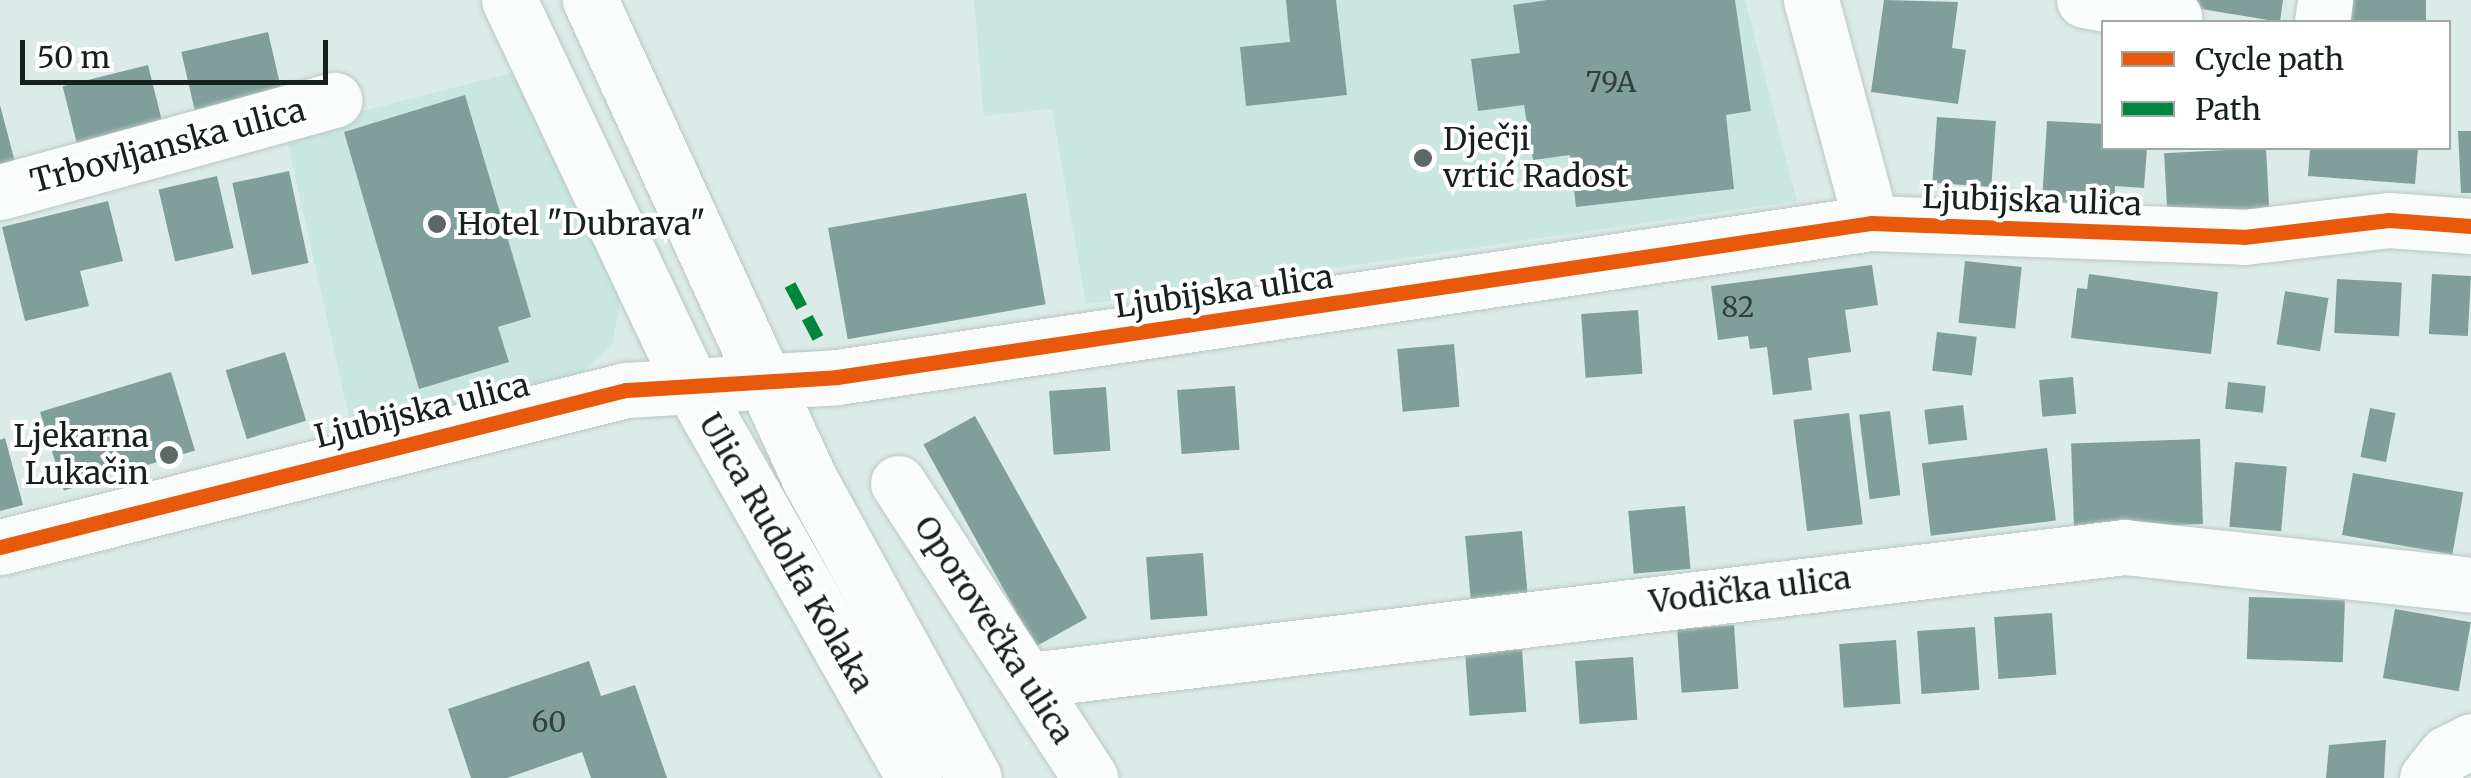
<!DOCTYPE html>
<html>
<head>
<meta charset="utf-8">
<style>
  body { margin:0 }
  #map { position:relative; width:2471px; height:778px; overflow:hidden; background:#dbebe8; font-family:Merriweather,serif }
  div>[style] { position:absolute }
  .built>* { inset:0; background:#cae6e0 }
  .building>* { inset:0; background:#819f9a; transform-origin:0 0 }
  .roads { filter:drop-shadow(0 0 2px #bac7c4) drop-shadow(0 0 2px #bac7c4) }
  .minor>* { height:55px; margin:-27.5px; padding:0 27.5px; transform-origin:27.5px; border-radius:27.5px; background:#fafcfc }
  .major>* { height:55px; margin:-27.5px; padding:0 27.5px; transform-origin:27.5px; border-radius:27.5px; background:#fafcfc }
  .quiet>* { height:12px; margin-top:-6px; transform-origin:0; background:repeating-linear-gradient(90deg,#00873e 0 25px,transparent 0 37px) }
  .cycleway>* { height:15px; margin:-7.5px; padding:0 7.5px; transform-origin:7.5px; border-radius:7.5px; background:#e8590c }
  .dots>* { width:28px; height:28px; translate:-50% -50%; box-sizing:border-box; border:5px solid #fff; border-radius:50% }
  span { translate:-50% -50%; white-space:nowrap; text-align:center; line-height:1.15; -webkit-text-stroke:8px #fff; paint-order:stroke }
  .number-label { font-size:28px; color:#31403d }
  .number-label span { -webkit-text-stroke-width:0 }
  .poi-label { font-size:32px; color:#16211e }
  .left { translate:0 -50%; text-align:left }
  .right { translate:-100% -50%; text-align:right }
  .street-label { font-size:32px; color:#16211e }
  .legend { position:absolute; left:2101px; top:20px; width:350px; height:130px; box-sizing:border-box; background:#fff; border:2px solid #a2a6a5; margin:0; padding:12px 18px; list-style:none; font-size:30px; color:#16211e }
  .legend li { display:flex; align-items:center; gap:20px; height:50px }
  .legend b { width:50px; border:2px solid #a2a6a5 }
  .scale { position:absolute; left:20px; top:40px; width:308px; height:45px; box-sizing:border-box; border:5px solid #16211e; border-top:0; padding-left:12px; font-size:30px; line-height:35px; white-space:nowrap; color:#16211e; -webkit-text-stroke:8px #fff; paint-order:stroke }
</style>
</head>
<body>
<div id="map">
  <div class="built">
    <div style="clip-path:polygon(974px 0,1745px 0,1797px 201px,1086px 304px,1052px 109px,984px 116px)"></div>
    <div style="clip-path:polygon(519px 71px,621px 298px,612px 344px,580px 374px,353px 435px,285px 131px)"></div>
  </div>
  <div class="building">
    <div style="clip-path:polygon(1286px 0,1336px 0,1347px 95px,1246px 106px,1240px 47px,1290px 42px)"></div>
    <div style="clip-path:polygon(1547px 0,1735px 0,1751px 111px,1726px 115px,1734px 189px,1576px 207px,1570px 155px,1533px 160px,1524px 105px,1478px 111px,1471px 59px,1520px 53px,1513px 5px)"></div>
    <div style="clip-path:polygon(1884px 0,1958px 2px,1952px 48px,1966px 50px,1958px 104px,1871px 92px)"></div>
    <div style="clip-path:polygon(2147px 0,2283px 0,2280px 22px)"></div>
    <div style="left:2351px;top:0;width:75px;height:21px"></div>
    <div style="left:268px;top:32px;width:66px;height:89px;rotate:77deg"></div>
    <div style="left:148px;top:65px;width:66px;height:88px;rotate:76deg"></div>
    <div style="clip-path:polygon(465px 95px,531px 317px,498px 327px,509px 362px,419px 389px,344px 132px)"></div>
    <div style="clip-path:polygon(0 105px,15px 162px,0 166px)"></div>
    <div style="left:1937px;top:117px;width:59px;height:66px;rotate:4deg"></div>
    <div style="clip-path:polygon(2047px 121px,2104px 124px,2104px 148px,2147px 148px,2144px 188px,2115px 186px,2114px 207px,2042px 202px)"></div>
    <div style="clip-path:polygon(2458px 131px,2471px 131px,2471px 193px,2461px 193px)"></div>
    <div style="left:2266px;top:148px;width:62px;height:102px;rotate:87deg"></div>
    <div style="clip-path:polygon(2310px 148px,2418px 148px,2415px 184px,2308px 176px)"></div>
    <div style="left:289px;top:171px;width:94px;height:58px;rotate:78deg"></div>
    <div style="left:217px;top:176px;width:74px;height:60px;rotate:77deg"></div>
    <div style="left:1026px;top:193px;width:113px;height:201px;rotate:80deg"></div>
    <div style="clip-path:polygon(108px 201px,123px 261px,80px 271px,89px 306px,25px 321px,2px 227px)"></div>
    <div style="left:1965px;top:261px;width:57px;height:62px;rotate:6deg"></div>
    <div style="clip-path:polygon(1872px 265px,1878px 305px,1845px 310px,1851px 352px,1808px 358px,1812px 390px,1773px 395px,1767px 347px,1750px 349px,1748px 336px,1718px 340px,1711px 286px)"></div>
    <div style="clip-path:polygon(2089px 274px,2218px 292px,2211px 354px,2071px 338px,2077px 288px,2087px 289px)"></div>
    <div style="left:2432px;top:274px;width:39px;height:60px;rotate:3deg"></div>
    <div style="left:2337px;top:279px;width:65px;height:54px;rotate:3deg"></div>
    <div style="left:2285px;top:291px;width:44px;height:54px;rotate:9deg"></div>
    <div style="left:1638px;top:310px;width:64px;height:57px;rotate:86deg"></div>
    <div style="left:1937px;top:332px;width:40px;height:39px;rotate:7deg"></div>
    <div style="left:1454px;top:344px;width:63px;height:57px;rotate:85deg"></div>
    <div style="left:285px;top:352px;width:72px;height:62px;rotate:73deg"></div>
    <div style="left:171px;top:372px;width:82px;height:137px;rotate:73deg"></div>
    <div style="left:2073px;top:377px;width:37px;height:34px;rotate:85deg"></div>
    <div style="left:2228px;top:382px;width:38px;height:27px;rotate:6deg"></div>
    <div style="left:1235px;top:386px;width:64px;height:58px;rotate:86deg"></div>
    <div style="left:1106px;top:387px;width:64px;height:57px;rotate:86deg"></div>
    <div style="left:1963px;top:405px;width:35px;height:39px;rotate:83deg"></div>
    <div style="left:2370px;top:408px;width:26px;height:50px;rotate:11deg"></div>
    <div style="left:1890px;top:411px;width:85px;height:31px;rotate:83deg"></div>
    <div style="left:1849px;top:413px;width:112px;height:56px;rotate:83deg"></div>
    <div style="left:975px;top:416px;width:231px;height:59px;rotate:61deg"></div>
    <div style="clip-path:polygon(5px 438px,23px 505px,0 511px,0 440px)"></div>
    <div style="left:2200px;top:439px;width:85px;height:129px;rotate:88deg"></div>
    <div style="left:2047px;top:448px;width:73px;height:126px;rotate:83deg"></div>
    <div style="left:2235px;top:462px;width:52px;height:65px;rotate:5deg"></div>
    <div style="left:2353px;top:473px;width:112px;height:63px;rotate:10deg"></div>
    <div style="left:1685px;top:506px;width:63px;height:57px;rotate:85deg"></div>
    <div style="left:1522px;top:531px;width:63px;height:57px;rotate:85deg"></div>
    <div style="left:1203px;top:553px;width:63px;height:57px;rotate:86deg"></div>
    <div style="left:2249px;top:597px;width:96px;height:62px;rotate:2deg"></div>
    <div style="left:2395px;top:609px;width:77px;height:70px;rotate:10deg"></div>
    <div style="left:2052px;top:613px;width:62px;height:58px;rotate:86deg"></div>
    <div style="left:1734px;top:625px;width:64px;height:57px;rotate:86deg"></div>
    <div style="left:1975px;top:627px;width:63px;height:58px;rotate:86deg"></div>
    <div style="left:1896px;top:640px;width:64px;height:57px;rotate:86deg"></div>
    <div style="left:1522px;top:649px;width:63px;height:57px;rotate:86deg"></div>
    <div style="left:1633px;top:657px;width:63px;height:58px;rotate:86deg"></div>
    <div style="clip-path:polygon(589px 661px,601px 696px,635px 685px,667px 778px,591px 778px,582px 752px,507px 778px,471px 778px,448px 709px)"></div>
    <div style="clip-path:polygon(2386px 740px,2384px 778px,2326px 778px,2329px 745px)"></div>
  </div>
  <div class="roads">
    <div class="minor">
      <div style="left:1811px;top:0;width:231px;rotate:74.9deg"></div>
      <div style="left:2084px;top:0;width:92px;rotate:10.7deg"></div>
      <div style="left:2322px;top:22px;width:22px;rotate:-82deg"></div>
      <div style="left:0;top:192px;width:347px;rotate:-15.4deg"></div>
      <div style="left:898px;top:483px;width:352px;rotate:56.9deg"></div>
      <div style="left:0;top:547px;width:645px;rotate:-14.08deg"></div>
      <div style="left:626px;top:390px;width:211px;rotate:-3.5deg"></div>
      <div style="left:837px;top:377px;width:1045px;rotate:-8.47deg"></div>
      <div style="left:1871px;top:223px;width:373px;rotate:2.1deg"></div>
      <div style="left:2244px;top:237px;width:146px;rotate:-6.7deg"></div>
      <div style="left:2389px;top:220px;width:82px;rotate:4.2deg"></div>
      <div style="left:1030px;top:680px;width:1102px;rotate:-6.93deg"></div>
      <div style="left:2124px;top:547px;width:349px;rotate:6.2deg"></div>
      <div style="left:2427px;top:778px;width:31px;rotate:-52deg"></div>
      <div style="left:2446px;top:754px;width:28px;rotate:-27deg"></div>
    </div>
    <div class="major">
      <div style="left:509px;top:0;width:426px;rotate:64.7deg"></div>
      <div style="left:691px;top:385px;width:452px;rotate:60.4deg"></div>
      <div style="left:590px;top:0;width:526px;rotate:65.38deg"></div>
      <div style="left:809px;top:478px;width:342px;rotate:61.2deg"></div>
    </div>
  </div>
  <div class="quiet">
    <div style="left:790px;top:285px;width:60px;rotate:62.2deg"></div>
  </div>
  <div class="cycleway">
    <div style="left:0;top:547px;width:645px;rotate:-14.08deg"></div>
    <div style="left:626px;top:390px;width:211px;rotate:-3.5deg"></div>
    <div style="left:837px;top:377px;width:1045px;rotate:-8.47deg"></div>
    <div style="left:1871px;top:223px;width:373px;rotate:2.1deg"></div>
    <div style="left:2244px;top:237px;width:146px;rotate:-6.7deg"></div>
    <div style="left:2389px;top:220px;width:82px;rotate:4.2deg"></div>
  </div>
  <div class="dots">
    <div style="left:1423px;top:158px;background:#5b6865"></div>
    <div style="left:437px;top:224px;background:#5b6865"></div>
    <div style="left:169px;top:455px;background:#5b6865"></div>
  </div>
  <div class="number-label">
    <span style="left:1611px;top:82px">79A</span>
    <span style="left:1738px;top:307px">82</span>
    <span style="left:549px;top:722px">60</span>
  </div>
  <div class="poi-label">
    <span class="left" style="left:1443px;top:158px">Dječji<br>vrtić Radost</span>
    <span class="left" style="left:457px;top:224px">Hotel "Dubrava"</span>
    <span class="right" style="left:149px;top:455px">Ljekarna<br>Lukačin</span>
  </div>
  <div class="street-label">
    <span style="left:168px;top:146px;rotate:-15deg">Trbovljanska ulica</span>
    <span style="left:2032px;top:201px;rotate:2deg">Ljubijska ulica</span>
    <span style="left:1224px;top:292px;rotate:-8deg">Ljubijska ulica</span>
    <span style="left:422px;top:411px;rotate:-14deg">Ljubijska ulica</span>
    <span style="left:786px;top:553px;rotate:60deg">Ulica Rudolfa Kolaka</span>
    <span style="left:1750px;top:590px;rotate:-7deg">Vodička ulica</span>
    <span style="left:994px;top:630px;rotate:57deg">Oporovečka ulica</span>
  </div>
  <ul class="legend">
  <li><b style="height:12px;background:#e8590c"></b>Cycle path</li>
  <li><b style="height:12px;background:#00873e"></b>Path</li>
  </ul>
  <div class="scale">50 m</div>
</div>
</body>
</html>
